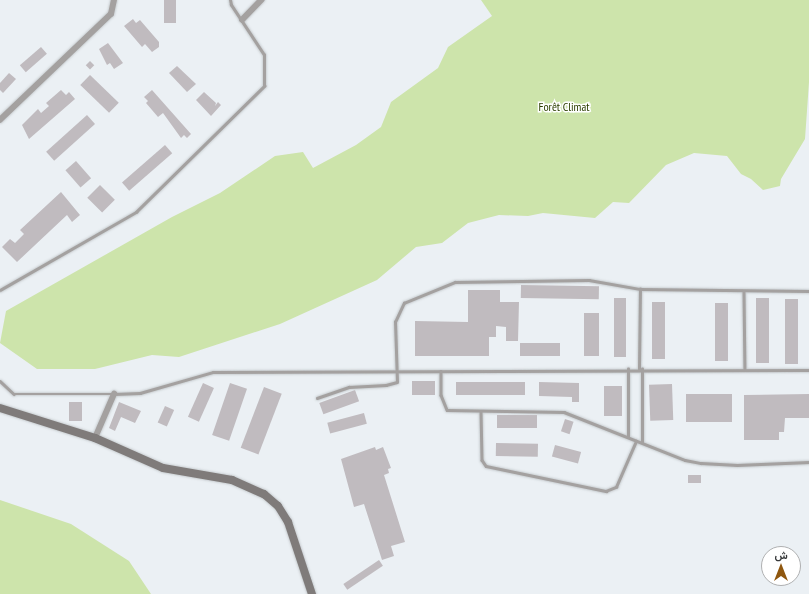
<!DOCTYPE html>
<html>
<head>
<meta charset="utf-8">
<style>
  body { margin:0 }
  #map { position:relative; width:809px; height:594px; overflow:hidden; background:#ebf0f4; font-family:"PT Sans Narrow",Vazirmatn,sans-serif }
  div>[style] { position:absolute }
  .green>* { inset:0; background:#cde4ab }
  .building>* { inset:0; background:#c0bbbf; transform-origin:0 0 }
  .roads { filter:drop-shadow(0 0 1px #c7cccf) drop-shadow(0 0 1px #c7cccf) }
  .service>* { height:2.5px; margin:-1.25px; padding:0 1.25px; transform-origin:1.25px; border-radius:1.25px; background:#a4a1a0 }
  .minor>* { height:5.5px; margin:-2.75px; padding:0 2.75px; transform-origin:2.75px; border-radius:2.75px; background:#a4a1a0 }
  .secondary>* { height:8px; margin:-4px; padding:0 4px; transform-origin:4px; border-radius:4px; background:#7f7b7a }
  span { translate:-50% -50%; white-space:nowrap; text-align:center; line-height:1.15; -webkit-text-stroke:3px #fff; paint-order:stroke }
  .park-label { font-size:12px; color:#2b3e00 }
  .north { position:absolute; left:761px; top:546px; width:40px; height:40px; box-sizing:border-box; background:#fff; border:1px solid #afb0b1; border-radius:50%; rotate:0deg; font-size:11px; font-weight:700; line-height:16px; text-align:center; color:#383a3b }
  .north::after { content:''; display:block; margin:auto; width:14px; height:18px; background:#8f570f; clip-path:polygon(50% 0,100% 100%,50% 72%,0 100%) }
</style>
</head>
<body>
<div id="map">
  <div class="green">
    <div style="clip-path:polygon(481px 0,809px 0,809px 82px,805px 139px,781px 179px,780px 186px,763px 190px,751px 179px,741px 174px,727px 156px,694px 153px,666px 165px,629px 203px,613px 202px,595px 218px,543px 213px,528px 216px,499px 215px,468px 223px,442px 243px,416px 247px,377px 280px,280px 324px,179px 357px,152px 355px,95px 369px,37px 369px,0 343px,6px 311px,172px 217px,220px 193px,275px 156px,303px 152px,313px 168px,356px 145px,381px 127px,391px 102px,438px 68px,448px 47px,492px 16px)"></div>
    <div style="clip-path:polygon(0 500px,71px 524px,129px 561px,151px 594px,0 594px)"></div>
  </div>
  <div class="building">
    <div style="left:164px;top:0;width:12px;height:23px"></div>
    <div style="clip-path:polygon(133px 19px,136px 23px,140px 20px,159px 42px,159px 47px,152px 52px,145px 44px,142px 47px,124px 26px)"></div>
    <div style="clip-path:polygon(108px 43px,123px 63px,114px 69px,110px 63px,107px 65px,99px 49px)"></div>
    <div style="left:41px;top:47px;width:9px;height:28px;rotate:49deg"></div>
    <div style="left:90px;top:61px;width:6px;height:6px;rotate:45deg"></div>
    <div style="clip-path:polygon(177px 66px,196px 84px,187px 92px,169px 73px)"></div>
    <div style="clip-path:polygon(9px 73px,16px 79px,3px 93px,0 90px,0 83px)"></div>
    <div style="left:90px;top:75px;width:40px;height:14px;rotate:44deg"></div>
    <div style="clip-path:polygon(61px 90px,66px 95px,69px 92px,75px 99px,29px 139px,22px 125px,38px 109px,41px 113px,49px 106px,46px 103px)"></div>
    <div style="clip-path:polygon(152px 90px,191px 134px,187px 138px,184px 135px,181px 138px,163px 113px,158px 117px,146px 103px,148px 101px,144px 97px)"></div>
    <div style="clip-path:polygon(204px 92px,216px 103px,215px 106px,218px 102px,221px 105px,211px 116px,196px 100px)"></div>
    <div style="left:87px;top:115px;width:12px;height:55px;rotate:48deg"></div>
    <div style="left:165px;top:145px;width:11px;height:57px;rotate:49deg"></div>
    <div style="left:76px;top:161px;width:23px;height:14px;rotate:49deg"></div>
    <div style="left:100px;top:185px;width:21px;height:18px;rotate:45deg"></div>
    <div style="clip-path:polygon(61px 192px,80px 215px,72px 222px,67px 215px,17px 262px,2px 247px,10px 239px,15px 243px,24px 234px,20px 230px)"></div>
    <div style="left:521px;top:285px;width:78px;height:13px;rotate:1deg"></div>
    <div style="clip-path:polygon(468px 290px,500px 290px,500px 302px,519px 302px,518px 341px,506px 341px,506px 327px,496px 326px,496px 337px,489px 337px,489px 356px,415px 356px,415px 321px,468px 322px)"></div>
    <div style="left:614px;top:298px;width:12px;height:59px"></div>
    <div style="left:756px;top:298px;width:13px;height:65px"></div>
    <div style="left:785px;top:299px;width:13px;height:65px"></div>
    <div style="left:652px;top:302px;width:13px;height:57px"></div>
    <div style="left:715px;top:303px;width:13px;height:58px"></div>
    <div style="left:584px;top:313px;width:15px;height:43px"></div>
    <div style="left:520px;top:343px;width:40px;height:13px"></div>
    <div style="left:412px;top:381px;width:23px;height:14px"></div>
    <div style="left:525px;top:382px;width:13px;height:69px;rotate:90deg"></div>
    <div style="clip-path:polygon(539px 382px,579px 383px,579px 402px,572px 402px,572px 397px,539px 396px)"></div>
    <div style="left:203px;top:383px;width:12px;height:37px;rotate:24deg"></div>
    <div style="left:230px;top:383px;width:18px;height:55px;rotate:19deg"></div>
    <div style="left:672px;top:384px;width:36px;height:23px;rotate:88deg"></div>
    <div style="left:622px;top:386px;width:30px;height:18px;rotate:90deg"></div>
    <div style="left:264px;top:387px;width:19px;height:65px;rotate:21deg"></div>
    <div style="left:355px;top:390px;width:12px;height:38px;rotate:70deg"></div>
    <div style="left:732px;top:394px;width:28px;height:46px;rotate:90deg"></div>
    <div style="clip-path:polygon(809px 394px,809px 418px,785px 418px,784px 432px,779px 432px,779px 440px,744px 440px,744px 395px)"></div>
    <div style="left:69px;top:402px;width:13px;height:19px"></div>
    <div style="clip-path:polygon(119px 402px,141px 411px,135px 423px,121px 417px,115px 431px,109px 428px)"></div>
    <div style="left:165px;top:406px;width:10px;height:18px;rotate:24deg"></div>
    <div style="left:364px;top:413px;width:11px;height:38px;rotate:75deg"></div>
    <div style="left:537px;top:415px;width:13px;height:40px;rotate:90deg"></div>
    <div style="left:565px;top:419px;width:9px;height:13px;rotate:18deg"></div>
    <div style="left:496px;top:443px;width:42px;height:13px;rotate:1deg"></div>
    <div style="left:555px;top:445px;width:27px;height:12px;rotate:15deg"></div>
    <div style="clip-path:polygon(375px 447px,376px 450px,383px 447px,391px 468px,388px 469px,389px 473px,384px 475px,405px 542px,391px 546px,394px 556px,382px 560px,364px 504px,354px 507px,341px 459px)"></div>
    <div style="left:688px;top:475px;width:13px;height:8px"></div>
    <div style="left:379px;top:560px;width:7px;height:43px;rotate:56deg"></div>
  </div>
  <div class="roads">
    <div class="service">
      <div style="left:0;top:290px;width:157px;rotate:-29.8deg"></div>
      <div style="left:136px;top:212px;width:180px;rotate:-44.5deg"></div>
      <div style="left:264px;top:86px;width:31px;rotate:-90deg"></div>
      <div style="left:264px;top:55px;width:60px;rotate:-123.4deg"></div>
      <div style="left:231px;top:5px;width:5px;rotate:-101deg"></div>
      <div style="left:744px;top:292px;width:77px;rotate:89.3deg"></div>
      <div style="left:639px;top:369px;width:80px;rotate:-89.3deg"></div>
      <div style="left:640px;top:289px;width:169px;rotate:0.7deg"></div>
      <div style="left:441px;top:371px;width:24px;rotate:90deg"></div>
      <div style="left:441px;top:395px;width:16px;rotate:68deg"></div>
      <div style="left:447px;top:410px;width:117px;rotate:1deg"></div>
      <div style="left:564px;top:412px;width:130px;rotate:21.6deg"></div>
      <div style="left:685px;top:460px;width:16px;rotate:11deg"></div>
      <div style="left:701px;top:463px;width:36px;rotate:3deg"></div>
      <div style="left:737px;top:465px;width:72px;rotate:-2.4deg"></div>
      <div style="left:0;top:381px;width:19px;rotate:43deg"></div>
      <div style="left:14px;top:394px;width:100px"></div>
      <div style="left:114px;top:394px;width:26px;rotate:-2deg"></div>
      <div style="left:140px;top:393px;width:76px;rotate:-16deg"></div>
      <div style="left:213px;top:372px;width:596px;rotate:-0.19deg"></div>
      <div style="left:317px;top:398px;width:34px;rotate:-19deg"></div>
      <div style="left:349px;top:387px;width:37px;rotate:-3deg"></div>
      <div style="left:386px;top:385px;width:11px;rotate:-15deg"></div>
      <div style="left:397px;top:382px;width:60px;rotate:-91.9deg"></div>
      <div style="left:395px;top:322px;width:21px;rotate:-65deg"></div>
      <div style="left:404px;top:303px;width:55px;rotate:-22.4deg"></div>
      <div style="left:455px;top:282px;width:134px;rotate:-0.9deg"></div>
      <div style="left:589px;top:280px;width:52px;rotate:10deg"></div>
      <div style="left:481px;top:411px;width:49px;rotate:88.8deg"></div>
      <div style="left:482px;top:460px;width:7px;rotate:56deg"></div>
      <div style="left:486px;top:466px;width:123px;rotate:11.8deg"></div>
      <div style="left:606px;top:491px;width:11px;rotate:-22deg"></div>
      <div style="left:616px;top:487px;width:50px;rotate:-66.5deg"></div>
      <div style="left:628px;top:437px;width:68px;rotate:-90deg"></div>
      <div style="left:642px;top:442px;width:73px;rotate:-90deg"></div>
    </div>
    <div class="minor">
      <div style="left:242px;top:20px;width:28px;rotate:-46deg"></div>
      <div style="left:0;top:120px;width:153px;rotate:-43.7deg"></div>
      <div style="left:111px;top:14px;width:14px;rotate:-78deg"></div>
      <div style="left:95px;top:438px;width:48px;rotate:-66.6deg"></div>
    </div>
    <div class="secondary">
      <div style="left:0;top:408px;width:100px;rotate:17.5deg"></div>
      <div style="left:95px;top:438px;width:74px;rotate:23.8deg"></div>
      <div style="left:163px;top:468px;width:70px;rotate:9.9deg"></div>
      <div style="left:232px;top:480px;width:35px;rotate:24deg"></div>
      <div style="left:264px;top:494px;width:18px;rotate:41deg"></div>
      <div style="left:278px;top:506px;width:19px;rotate:58deg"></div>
      <div style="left:288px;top:522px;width:76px;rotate:71.6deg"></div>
    </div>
  </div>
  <div class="park-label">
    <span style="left:564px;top:107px">Forêt Climat</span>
  </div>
  <div class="north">ش</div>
</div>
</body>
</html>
